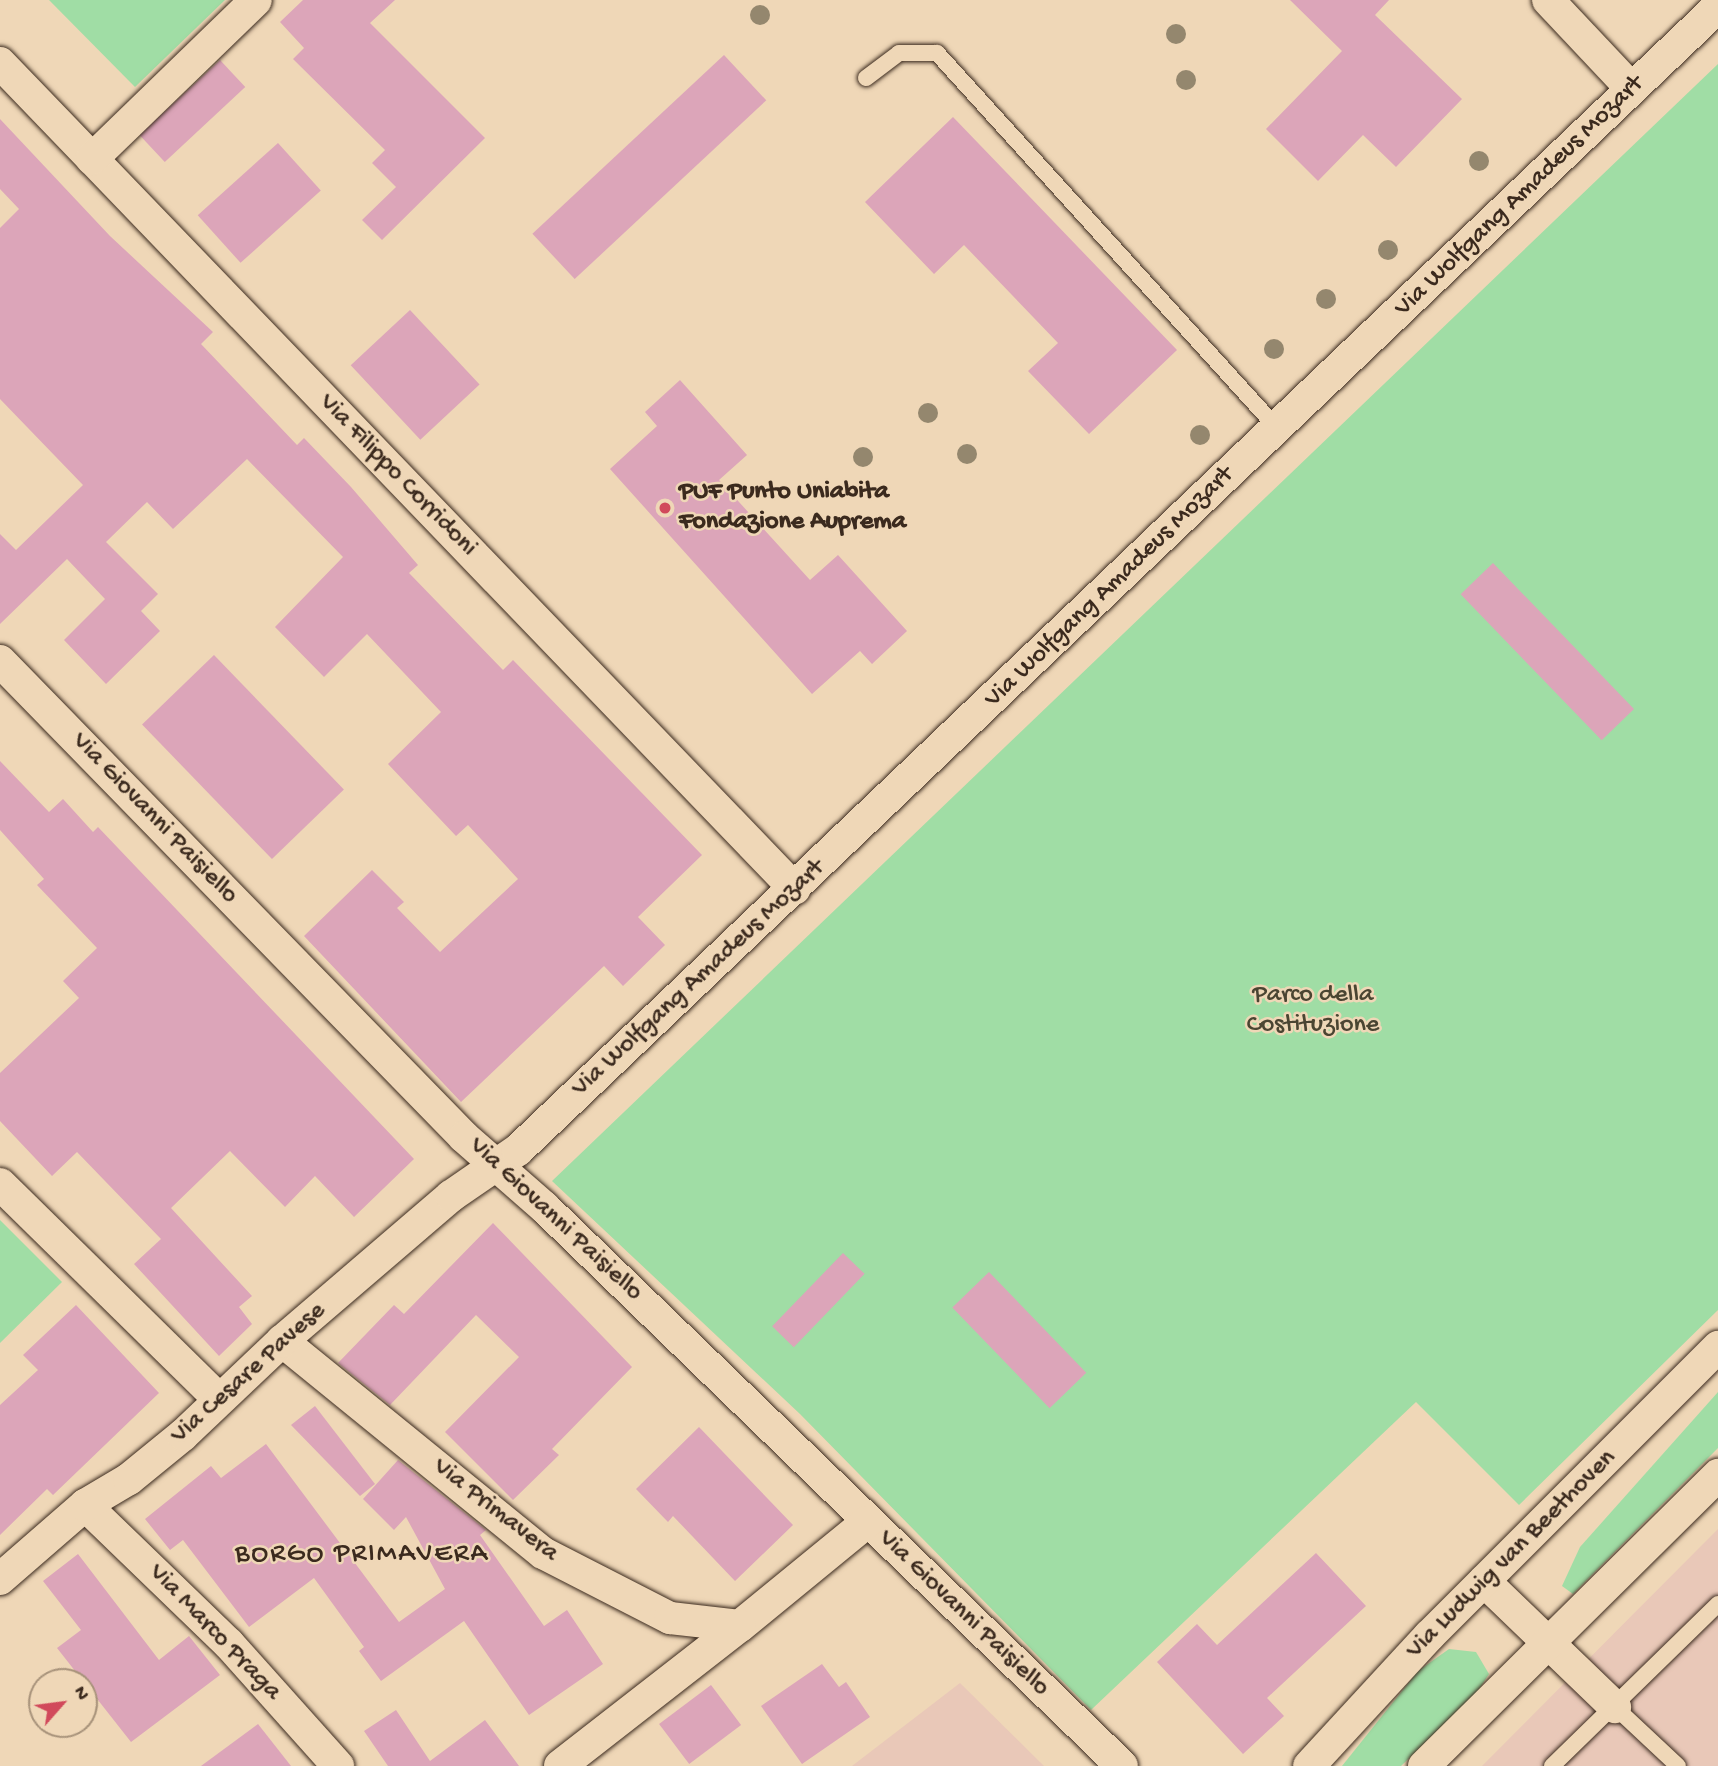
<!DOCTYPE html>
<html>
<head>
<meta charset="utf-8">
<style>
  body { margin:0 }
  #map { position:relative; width:1718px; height:1766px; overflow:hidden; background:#efd7b7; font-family:"Gochi Hand",sans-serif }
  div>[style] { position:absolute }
  .built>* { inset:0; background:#e9c8b8 }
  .green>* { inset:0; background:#a0dda5 }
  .building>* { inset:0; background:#dca5b9; transform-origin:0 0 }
  .roads { filter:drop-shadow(0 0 2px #3b2a1e) drop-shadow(0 0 2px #3b2a1e) }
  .lane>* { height:16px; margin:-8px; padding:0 8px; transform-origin:8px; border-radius:8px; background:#efd7b7 }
  .street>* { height:32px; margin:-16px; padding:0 16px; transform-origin:16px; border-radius:16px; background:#efd7b7 }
  .trees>* { width:20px; height:20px; margin:-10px; border-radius:50%; background:#94876e }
  .dots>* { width:19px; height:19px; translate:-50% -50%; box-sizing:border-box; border:4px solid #efd7b7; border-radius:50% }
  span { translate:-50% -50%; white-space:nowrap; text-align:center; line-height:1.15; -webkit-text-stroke:5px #efd7b7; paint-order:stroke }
  .street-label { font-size:26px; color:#3b2a1e }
  .poi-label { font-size:26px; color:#3b2a1e; font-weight:700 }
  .left { translate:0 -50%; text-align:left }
  .park-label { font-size:26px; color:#4a4532 }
  .neighbourhood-label { font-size:28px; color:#3b2a1e; letter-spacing:2px }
  .north { position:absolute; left:28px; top:1668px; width:70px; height:70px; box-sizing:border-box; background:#efd7b7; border:2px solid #a7927a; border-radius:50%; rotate:62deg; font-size:19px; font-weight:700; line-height:28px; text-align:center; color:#3b2a1e }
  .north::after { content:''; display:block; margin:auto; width:24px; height:32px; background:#d1495b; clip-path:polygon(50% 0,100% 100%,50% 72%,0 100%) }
</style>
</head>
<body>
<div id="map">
  <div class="built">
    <div style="clip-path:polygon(1718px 1529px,1718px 1766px,1482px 1766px)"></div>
    <div style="clip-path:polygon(960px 1683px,1044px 1766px,852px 1766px)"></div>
  </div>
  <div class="green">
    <div style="clip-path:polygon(49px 0,225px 0,135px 87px)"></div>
    <div style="clip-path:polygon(1718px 64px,1718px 1310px,1519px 1505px,1416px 1402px,1091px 1710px,800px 1414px,552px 1181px)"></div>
    <div style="clip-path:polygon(0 1220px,62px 1282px,0 1343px)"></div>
    <div style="clip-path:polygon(1718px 1392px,1718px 1448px,1573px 1594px,1562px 1586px,1580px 1547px)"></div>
    <div style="clip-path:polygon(1449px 1649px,1476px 1652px,1489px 1674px,1476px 1694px,1401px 1766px,1342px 1766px,1418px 1671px)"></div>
  </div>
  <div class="building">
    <div style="clip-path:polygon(303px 0,395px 0,370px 23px,485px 138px,382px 240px,362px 220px,396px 187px,372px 163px,385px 150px,293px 59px,304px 48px,280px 22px)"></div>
    <div style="clip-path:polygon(1290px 0,1389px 0,1375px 15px,1462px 99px,1396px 167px,1363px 135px,1318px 181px,1266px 129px,1342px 51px)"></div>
    <div style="left:724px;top:55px;width:62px;height:262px;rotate:47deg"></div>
    <div style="left:220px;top:60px;width:37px;height:110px;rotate:47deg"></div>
    <div style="clip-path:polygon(953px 117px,1177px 350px,1089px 434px,1028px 371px,1058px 343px,964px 245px,934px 274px,865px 202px)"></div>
    <div style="clip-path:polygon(0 119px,110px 236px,213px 332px,201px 344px,297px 445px,304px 438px,351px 487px,418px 565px,409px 573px,503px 670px,513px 660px,702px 855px,638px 917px,665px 945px,623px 986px,604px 966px,461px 1102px,304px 936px,372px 870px,404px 902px,397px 908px,440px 952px,518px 879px,468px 825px,456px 836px,388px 764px,441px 712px,367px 634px,324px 677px,275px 627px,343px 557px,247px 459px,173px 529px,147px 502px,106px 542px,158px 594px,141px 611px,160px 631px,106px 684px,64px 640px,105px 599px,67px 559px,0 624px,0 534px,16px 550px,83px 485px,0 399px,0 228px,19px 209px,0 189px)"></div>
    <div style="left:278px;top:143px;width:64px;height:108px;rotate:48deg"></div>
    <div style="left:410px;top:310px;width:102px;height:81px;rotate:47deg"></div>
    <div style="clip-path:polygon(680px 380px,747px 455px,719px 480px,810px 580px,838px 555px,907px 631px,872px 664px,860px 651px,812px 694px,610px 469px,657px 426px,645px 412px)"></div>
    <div style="left:1493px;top:563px;width:203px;height:45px;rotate:46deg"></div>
    <div style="left:214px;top:655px;width:187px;height:100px;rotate:46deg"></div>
    <div style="clip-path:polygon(0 761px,49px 812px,63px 799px,93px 832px,98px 827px,414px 1159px,354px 1217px,315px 1176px,285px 1207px,230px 1151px,171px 1208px,252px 1296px,239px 1307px,252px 1324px,219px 1356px,134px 1264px,161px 1239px,77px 1152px,52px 1176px,0 1121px,0 1073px,79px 998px,63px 981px,97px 948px,37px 885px,44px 879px,0 830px)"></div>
    <div style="clip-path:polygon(493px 1223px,632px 1367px,552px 1449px,559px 1455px,513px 1500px,445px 1432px,519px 1357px,476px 1315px,390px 1405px,338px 1363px,394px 1305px,404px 1314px)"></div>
    <div style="left:843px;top:1253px;width:30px;height:102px;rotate:44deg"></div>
    <div style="left:989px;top:1272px;width:140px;height:51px;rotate:46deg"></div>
    <div style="clip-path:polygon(76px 1305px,159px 1393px,53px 1495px,47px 1489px,0 1535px,0 1405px,38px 1370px,23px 1355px)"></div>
    <div style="clip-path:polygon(315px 1406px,375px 1484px,360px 1496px,291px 1425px)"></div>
    <div style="clip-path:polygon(699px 1427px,793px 1525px,735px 1581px,673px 1516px,668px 1522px,636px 1489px)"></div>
    <div style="clip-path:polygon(266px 1444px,399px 1622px,445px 1589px,406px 1517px,394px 1530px,363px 1499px,398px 1460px,486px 1530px,480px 1535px,544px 1626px,567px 1610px,603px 1664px,529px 1715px,464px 1621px,381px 1681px,359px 1651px,364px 1647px,314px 1578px,249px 1627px,183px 1540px,170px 1550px,145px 1519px,211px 1466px,221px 1478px)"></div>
    <div style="clip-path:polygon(1316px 1553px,1366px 1606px,1267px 1698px,1284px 1716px,1243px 1754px,1157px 1662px,1197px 1624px,1217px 1645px)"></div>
    <div style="clip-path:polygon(78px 1554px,159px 1660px,189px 1636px,220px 1675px,131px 1742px,57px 1648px,81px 1630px,43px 1581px)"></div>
    <div style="clip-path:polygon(822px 1664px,839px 1687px,846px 1682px,870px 1717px,802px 1764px,761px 1706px)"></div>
    <div style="left:711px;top:1685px;width:50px;height:65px;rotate:53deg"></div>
    <div style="clip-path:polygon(396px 1710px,430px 1761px,485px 1720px,519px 1766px,388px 1766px,364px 1731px)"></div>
    <div style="clip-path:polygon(258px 1724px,291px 1766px,201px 1766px)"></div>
  </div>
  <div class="roads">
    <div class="lane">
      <div style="left:866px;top:78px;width:41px;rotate:-37.1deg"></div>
      <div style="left:899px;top:53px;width:38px"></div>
      <div style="left:937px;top:53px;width:506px;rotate:47.8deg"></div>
      <div style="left:1615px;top:1707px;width:86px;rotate:43.1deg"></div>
      <div style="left:1552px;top:1766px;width:232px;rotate:-44.3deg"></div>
    </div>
    <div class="street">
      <div style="left:1548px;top:0;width:122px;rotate:46.7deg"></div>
      <div style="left:0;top:63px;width:1146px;rotate:46.1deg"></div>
      <div style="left:92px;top:159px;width:228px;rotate:-44.1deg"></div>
      <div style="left:0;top:661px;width:665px;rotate:45.73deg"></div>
      <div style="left:464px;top:1137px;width:106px;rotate:41.2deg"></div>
      <div style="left:544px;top:1207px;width:804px;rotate:44.04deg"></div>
      <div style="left:0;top:1184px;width:307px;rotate:44.5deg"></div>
      <div style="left:282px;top:1341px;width:336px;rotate:39.1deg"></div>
      <div style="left:543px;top:1553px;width:143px;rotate:27.1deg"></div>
      <div style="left:670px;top:1618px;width:70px;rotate:6.5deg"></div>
      <div style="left:740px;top:1626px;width:164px;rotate:-39.3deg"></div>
      <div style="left:85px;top:1505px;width:200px;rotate:44deg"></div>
      <div style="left:229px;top:1644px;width:164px;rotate:48.2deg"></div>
      <div style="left:0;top:1579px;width:113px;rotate:-41deg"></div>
      <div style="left:85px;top:1505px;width:51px;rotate:-30.6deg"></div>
      <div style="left:129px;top:1479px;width:70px;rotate:-39.2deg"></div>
      <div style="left:183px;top:1435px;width:137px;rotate:-43.5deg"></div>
      <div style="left:282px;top:1341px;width:223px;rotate:-40.6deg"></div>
      <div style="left:451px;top:1196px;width:81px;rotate:-34.5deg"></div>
      <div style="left:518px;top:1150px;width:1657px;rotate:-43.61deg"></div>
      <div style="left:1484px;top:1581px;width:182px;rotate:43.9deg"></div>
      <div style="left:560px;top:1766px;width:228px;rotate:-37.9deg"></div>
      <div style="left:1309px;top:1766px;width:177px;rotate:-47.3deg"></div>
      <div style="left:1429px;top:1636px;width:409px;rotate:-45deg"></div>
      <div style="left:1424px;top:1766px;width:414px;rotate:-44.7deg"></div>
    </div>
  </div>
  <div class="trees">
    <div style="left:760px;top:15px"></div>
    <div style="left:1176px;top:34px"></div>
    <div style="left:1186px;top:80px"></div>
    <div style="left:1479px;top:161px"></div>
    <div style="left:1388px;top:250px"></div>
    <div style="left:1326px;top:299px"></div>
    <div style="left:1274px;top:349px"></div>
    <div style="left:928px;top:413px"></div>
    <div style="left:1200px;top:435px"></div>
    <div style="left:967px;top:454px"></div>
    <div style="left:863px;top:457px"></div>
  </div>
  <div class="dots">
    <div style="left:665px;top:508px;background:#d1495b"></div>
  </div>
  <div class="street-label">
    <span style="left:1520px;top:197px;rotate:-44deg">Via Wolfgang Amadeus Mozart</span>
    <span style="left:397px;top:476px;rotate:46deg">Via Filippo Corridoni</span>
    <span style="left:1110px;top:588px;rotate:-44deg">Via Wolfgang Amadeus Mozart</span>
    <span style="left:154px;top:819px;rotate:46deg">Via Giovanni Paisiello</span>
    <span style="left:699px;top:979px;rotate:-43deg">Via Wolfgang Amadeus Mozart</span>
    <span style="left:555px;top:1220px;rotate:43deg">Via Giovanni Paisiello</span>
    <span style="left:249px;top:1374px;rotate:-42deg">Via Cesare Pavese</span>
    <span style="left:495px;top:1511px;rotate:38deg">Via Primavera</span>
    <span style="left:1512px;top:1555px;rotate:-45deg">Via Ludwig van Beethoven</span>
    <span style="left:963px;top:1614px;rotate:44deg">Via Giovanni Paisiello</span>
    <span style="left:214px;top:1633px;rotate:46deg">Via Marco Praga</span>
  </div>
  <div class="poi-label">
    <span class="left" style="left:679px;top:508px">PUF Punto Uniabita<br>Fondazione Auprema</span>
  </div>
  <div class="park-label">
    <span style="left:1313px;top:1011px">Parco della<br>Costituzione</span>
  </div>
  <div class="neighbourhood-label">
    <span style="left:362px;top:1555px">BORGO PRIMAVERA</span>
  </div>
  <div class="north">N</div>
</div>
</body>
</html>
